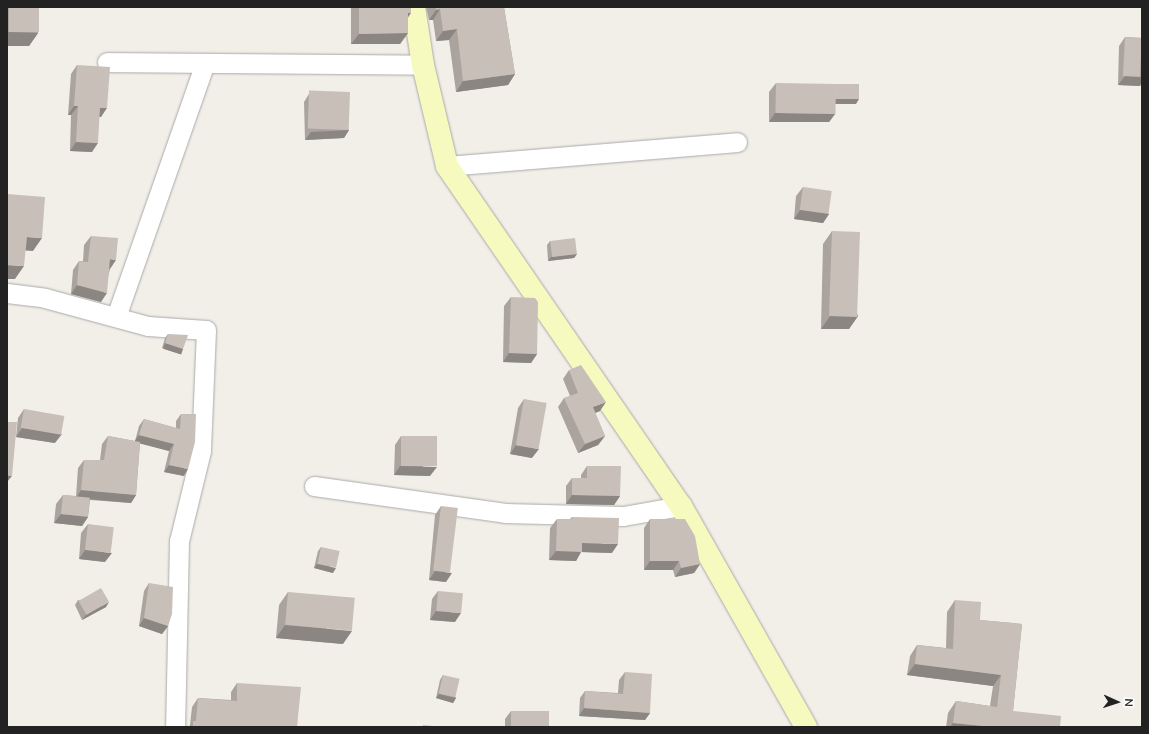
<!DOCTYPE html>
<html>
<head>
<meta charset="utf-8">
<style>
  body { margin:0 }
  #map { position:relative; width:1149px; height:734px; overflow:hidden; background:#f2efe9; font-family:Mulish,sans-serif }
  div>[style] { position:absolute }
  .roads { filter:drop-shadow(0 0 1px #a9a9a9) drop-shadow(0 0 1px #a9a9a9) }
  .minor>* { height:19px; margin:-9.5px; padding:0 9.5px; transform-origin:9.5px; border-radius:9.5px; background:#fff }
  .secondary>* { height:22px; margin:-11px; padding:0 11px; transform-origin:11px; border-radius:11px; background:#f7fabf }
  .wall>* { inset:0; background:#aba49e }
  .shaded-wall>* { inset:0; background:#8b8681; transform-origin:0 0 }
  .building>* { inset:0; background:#c7bfb8; transform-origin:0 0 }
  span { translate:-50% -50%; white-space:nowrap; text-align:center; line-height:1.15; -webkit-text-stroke:3px #fff; paint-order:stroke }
  .frame { position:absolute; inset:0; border:8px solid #222; pointer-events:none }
  .north { position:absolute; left:1097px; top:682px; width:40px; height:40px; -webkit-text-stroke:3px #fff; paint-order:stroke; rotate:93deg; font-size:11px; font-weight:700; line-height:16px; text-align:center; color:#222 }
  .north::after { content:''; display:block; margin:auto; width:14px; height:18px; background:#222; clip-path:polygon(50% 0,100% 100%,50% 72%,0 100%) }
</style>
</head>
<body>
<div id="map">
  <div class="roads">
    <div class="minor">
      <div style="left:107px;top:62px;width:316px;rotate:0.5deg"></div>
      <div style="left:447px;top:166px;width:291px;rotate:-4.7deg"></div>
      <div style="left:7px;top:293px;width:38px;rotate:7deg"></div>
      <div style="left:45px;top:298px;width:107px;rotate:15.2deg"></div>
      <div style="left:148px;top:326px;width:58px;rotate:3.9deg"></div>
      <div style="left:206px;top:330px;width:121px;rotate:92.4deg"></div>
      <div style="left:201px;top:451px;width:93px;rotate:103.7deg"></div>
      <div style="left:179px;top:541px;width:186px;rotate:91.2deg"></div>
      <div style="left:116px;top:317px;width:269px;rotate:-70.7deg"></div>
      <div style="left:314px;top:486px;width:193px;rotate:8deg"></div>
      <div style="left:505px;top:513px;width:118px;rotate:1.5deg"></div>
      <div style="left:623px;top:516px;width:59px;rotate:-9.8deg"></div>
    </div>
    <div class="secondary">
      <div style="left:414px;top:7px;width:59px;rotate:81.2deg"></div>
      <div style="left:423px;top:65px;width:104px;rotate:76.6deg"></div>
      <div style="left:447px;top:166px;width:413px;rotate:55.5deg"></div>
      <div style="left:681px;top:506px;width:254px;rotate:60.5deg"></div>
    </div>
  </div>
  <div class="wall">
    <div style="clip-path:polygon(7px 7px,39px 7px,38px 33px,29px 46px,7px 46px)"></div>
    <div style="clip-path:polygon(351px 7px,411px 7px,408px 18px,408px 33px,400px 44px,351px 44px)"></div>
    <div style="clip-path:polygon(426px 7px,504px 7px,515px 74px,508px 85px,456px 92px,449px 40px,436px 41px,433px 20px,429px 20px)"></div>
    <div style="clip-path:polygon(1125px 37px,1142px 38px,1142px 82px,1140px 86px,1118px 85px,1119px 46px)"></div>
    <div style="clip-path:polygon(77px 65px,101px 117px,99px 117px,92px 152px,70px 151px,71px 115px,68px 115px,71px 74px)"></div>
    <div style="clip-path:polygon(776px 83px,856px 104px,835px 104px,835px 114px,829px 122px,769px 122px,769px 92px)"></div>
    <div style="clip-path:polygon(309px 94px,349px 130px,344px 138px,305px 140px,304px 102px)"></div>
    <div style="clip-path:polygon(803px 187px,829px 214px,823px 223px,794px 219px,796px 196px)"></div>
    <div style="clip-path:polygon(832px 231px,858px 316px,849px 329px,821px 329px,823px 244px)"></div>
    <div style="clip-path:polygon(91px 236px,110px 269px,101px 302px,71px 294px,73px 270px,79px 261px,83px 261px,84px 245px)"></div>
    <div style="clip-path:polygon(550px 241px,577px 254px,574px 258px,548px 261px,547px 245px)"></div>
    <div style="clip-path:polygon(511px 297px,537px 354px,531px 363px,503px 362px,504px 306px)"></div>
    <div style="clip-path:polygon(168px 334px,183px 349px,180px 354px,162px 348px,165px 338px)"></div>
    <div style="clip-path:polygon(569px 370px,600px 411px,595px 413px,605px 436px,598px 445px,578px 453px,558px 407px,564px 398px,570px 396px,563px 379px)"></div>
    <div style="clip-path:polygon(524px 399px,532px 458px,510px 454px,518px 408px)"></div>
    <div style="clip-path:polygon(24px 409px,55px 443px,16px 437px,18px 418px)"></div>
    <div style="clip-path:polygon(181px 414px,184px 476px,164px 472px,169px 451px,140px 443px,136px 495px,131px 503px,90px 500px,88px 517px,82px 526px,54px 523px,56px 504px,63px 495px,76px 496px,78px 468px,84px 460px,100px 460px,102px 444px,108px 436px,135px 441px,139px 426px,144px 419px,176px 428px,176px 421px)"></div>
    <div style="clip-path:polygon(401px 436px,430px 476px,394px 475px,395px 445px)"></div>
    <div style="clip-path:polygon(587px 466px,620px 496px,614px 505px,566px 504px,566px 486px,572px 478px,581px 478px,581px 475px)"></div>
    <div style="clip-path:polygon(441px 506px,446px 582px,429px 580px,435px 515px)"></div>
    <div style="clip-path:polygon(572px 517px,612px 553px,581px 552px,576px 561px,549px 560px,550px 528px,557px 519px,570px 519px)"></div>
    <div style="clip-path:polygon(650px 519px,700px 564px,694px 573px,675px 577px,673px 570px,644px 570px,644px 528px)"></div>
    <div style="clip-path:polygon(88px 524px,105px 562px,79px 559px,81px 533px)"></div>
    <div style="clip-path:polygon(321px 547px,333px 573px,314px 568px,318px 551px)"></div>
    <div style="clip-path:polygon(149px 583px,168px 626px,162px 634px,139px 626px,144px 591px)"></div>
    <div style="clip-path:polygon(438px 591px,455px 622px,430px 620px,432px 599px)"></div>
    <div style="clip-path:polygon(288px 592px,343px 644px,276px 638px,279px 605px)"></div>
    <div style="clip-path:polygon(78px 600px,106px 607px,82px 620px,75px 605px)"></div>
    <div style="clip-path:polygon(955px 600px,980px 620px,1022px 624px,1013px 711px,1060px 727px,946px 727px,948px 713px,956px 701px,990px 706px,993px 686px,907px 675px,910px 656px,917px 645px,946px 648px,947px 612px)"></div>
    <div style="clip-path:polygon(625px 672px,650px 713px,645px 720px,579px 716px,580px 698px,585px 691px,618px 693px,619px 680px)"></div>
    <div style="clip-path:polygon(443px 675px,456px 698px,453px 703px,436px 698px,440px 680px)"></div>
    <div style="clip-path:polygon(237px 683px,297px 727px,189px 727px,190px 725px,192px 707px,198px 698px,231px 700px,231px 692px)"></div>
    <div style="clip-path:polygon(511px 711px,549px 727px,505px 727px,505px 719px)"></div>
  </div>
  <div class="shaded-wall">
    <div style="clip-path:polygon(440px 9px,433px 20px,429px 20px,436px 10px)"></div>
    <div style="clip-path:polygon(408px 13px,411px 13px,404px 23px)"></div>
    <div style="clip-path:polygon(457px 29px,449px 40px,436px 41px,443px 31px)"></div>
    <div style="clip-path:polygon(8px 32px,38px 33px,29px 46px,7px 46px,7px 34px)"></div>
    <div style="clip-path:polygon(408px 33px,400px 44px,351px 44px,359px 34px)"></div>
    <div style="clip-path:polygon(515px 74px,508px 85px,456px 92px,463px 81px)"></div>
    <div style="clip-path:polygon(1125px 76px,1142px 77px,1142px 82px,1140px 86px,1118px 85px)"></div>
    <div style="clip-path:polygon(834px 99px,859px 99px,856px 104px,831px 104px)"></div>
    <div style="clip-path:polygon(74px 106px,78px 106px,71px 115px,68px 115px)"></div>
    <div style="clip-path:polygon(100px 108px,107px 108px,101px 117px,93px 117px)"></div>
    <div style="clip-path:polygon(775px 113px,835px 114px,829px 122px,769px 122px)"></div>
    <div style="clip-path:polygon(349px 130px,344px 138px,305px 140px,311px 132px)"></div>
    <div style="clip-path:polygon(76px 142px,98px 143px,92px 152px,70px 151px)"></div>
    <div style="clip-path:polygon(800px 210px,829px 214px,823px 223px,794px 219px)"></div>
    <div style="clip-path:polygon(27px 237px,42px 238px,33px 251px,18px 250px)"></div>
    <div style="clip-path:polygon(577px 254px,574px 258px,548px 261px,551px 257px)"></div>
    <div style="clip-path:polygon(110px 259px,116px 260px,110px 269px,104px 268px)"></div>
    <div style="clip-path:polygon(7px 265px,24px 266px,15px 279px,7px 279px)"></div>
    <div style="clip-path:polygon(77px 285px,107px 293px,101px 302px,71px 294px)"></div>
    <div style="clip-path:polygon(830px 316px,858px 316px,849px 329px,821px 329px)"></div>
    <div style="left:165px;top:343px;width:19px;height:6px;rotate:18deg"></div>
    <div style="clip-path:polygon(509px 353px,537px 354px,531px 363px,503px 362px)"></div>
    <div style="clip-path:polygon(606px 402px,600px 411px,587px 416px,593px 407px)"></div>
    <div style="clip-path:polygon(22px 428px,62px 434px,55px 443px,16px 437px)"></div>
    <div style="clip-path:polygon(139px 435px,174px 444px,169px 451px,134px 442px)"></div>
    <div style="clip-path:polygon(605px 436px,598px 445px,578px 453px,585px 444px)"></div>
    <div style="clip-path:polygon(516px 445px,539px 449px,532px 458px,510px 454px)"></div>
    <div style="clip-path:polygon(169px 465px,188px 469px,184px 476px,164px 472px)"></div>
    <div style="clip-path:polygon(400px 466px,437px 467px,430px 476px,394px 475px)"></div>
    <div style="clip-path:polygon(7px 475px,12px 476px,7px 482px)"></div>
    <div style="clip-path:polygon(81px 490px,136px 495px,131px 503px,76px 498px)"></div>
    <div style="clip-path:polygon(572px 495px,620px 496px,614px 505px,566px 504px)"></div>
    <div style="clip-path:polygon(61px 514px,88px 517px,82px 526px,54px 523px)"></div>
    <div style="clip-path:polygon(582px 543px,618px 544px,612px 553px,581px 552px,576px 561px,549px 560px,556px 551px)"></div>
    <div style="clip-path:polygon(85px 550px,112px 553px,105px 562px,79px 559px)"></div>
    <div style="clip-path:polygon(650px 561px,679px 561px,673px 570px,644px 570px)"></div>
    <div style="clip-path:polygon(317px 564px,336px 568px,333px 573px,314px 568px)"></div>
    <div style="clip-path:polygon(700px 564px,694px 573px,675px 577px,681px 568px)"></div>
    <div style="clip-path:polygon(435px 571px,452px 573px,446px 582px,429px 580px)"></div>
    <div style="clip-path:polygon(109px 602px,106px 607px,82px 620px,86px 615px)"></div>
    <div style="clip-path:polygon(436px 611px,461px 613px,455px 622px,430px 620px)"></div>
    <div style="clip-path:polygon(144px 618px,168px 626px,162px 634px,139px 626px)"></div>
    <div style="clip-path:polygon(285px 625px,352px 631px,343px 644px,276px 638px)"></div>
    <div style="clip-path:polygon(915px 664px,1001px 675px,993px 686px,907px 675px)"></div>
    <div style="clip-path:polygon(439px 694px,456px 698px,453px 703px,436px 698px)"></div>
    <div style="clip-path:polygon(584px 708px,650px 713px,645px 720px,579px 716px)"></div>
    <div style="clip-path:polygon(953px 723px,993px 727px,950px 727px)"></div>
  </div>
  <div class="building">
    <div style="left:9px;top:7px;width:30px;height:25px"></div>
    <div style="clip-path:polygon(359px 7px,411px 7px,411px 13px,408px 13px,408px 33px,359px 34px)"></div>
    <div style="clip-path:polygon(436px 7px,504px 7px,515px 74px,463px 81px,457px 29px,443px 31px,440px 9px,436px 10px)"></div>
    <div style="left:1125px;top:37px;width:17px;height:39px;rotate:3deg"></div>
    <div style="clip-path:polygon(77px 65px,110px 67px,107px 108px,100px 108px,98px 143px,76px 142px,78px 106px,74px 106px)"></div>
    <div style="left:776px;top:83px;width:60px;height:30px;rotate:1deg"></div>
    <div style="clip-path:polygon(834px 84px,859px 84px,859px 99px,835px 99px,836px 84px)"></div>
    <div style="left:350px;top:92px;width:38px;height:41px;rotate:92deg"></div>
    <div style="left:803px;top:187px;width:29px;height:23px;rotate:8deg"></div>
    <div style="clip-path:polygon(7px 194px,45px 197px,42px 238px,27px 237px,24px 266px,7px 265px)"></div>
    <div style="left:832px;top:231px;width:28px;height:85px;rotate:2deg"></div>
    <div style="clip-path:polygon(91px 236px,118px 238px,116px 260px,110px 259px,107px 293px,77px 285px,79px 261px,88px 262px)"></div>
    <div style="left:575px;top:238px;width:16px;height:25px;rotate:83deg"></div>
    <div style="clip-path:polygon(511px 297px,535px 298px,538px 302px,537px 354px,509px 353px)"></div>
    <div style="clip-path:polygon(168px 334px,188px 335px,183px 349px,165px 343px)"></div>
    <div style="clip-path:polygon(581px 365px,606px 402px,593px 407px,605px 436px,585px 444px,564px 398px,578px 393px,569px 370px)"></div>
    <div style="left:524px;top:399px;width:23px;height:47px;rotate:10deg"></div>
    <div style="left:24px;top:409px;width:41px;height:19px;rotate:10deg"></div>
    <div style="clip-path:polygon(181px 414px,196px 414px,195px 442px,188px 469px,169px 465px,174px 444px,139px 435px,144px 419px,180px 429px)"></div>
    <div style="clip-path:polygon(7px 422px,17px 422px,12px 476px,7px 475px)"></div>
    <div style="clip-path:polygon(108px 436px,140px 442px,136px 495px,81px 490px,84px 460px,104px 460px)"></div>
    <div style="left:401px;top:436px;width:36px;height:30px"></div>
    <div style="clip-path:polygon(587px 466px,621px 466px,620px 496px,572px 495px,572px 478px,587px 478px)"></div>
    <div style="left:63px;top:495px;width:27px;height:19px;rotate:6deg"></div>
    <div style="left:441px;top:506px;width:17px;height:65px;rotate:7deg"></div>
    <div style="clip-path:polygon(572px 517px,619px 518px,618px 544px,582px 543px,582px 552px,556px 551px,557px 519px,572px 519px)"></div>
    <div style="clip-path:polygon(650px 519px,685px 519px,695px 536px,700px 564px,681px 568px,679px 561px,650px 561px)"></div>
    <div style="left:88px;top:524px;width:26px;height:26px;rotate:7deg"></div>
    <div style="left:321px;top:547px;width:19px;height:17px;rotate:12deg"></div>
    <div style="clip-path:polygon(149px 583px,173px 587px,172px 614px,168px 626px,144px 618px)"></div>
    <div style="left:101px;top:588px;width:16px;height:26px;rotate:60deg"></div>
    <div style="left:438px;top:591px;width:25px;height:20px;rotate:5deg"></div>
    <div style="left:288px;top:592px;width:67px;height:33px;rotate:5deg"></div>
    <div style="clip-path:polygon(955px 600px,981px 602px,980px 620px,1022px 624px,1013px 711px,1061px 716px,1060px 727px,993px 727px,953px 723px,956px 701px,997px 707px,1001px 675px,915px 664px,917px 645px,953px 649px)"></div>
    <div style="clip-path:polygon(625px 672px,652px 674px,650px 713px,584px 708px,585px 691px,623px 694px)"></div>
    <div style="left:443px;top:675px;width:17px;height:19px;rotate:13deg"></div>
    <div style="clip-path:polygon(237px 683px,301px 687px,297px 727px,193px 727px,193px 721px,196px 721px,198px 698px,237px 701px)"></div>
    <div style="left:511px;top:711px;width:38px;height:16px"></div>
    <div style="clip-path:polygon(423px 725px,444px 727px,423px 727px)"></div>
  </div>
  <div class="frame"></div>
  <div class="north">N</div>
</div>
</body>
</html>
